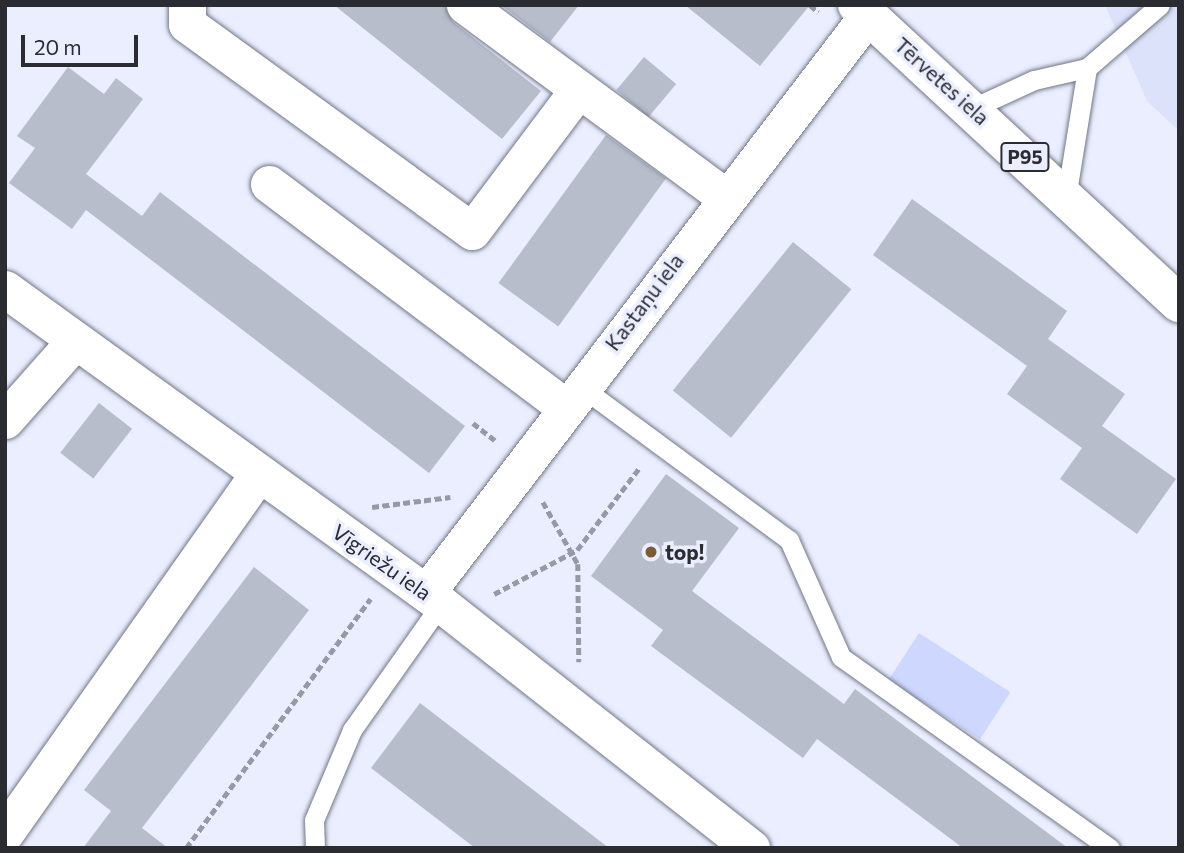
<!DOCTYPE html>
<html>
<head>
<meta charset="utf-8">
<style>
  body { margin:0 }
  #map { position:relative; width:1184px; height:853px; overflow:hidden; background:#eaeeff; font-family:Commissioner,sans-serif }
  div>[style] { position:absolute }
  .built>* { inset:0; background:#dce2fa }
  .green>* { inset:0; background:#ced7fe; transform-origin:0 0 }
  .building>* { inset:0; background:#b8bdcc; transform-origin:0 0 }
  .path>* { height:4.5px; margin-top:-2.25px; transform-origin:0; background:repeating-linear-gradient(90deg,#979aa6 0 7px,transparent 0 10.5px) }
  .roads { filter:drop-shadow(0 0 2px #727684) drop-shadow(0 0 2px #727684) }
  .service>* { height:19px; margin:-9.5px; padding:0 9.5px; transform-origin:9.5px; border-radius:9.5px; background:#fff }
  .minor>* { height:37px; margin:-18.5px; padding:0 18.5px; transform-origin:18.5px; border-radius:18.5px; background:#fff }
  .primary>* { height:38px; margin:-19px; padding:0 19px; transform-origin:19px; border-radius:19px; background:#fff }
  .dots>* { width:19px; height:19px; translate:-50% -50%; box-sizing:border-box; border:4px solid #eaeeff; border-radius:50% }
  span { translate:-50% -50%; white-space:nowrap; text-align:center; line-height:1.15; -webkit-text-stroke:7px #eaeeff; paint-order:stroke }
  .shield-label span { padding:2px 5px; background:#eaeeff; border:2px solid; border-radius:5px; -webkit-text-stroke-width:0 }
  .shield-label { font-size:19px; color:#2b2c32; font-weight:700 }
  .street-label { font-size:21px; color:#2b2c32 }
  .poi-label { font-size:21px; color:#2b2c32; font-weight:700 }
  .left { translate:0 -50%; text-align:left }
  .frame { position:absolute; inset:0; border:7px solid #2b2c32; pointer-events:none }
  .scale { position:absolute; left:21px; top:35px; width:117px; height:32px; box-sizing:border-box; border:4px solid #2b2c32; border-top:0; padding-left:9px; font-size:21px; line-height:24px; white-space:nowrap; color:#2b2c32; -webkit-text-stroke:5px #eaeeff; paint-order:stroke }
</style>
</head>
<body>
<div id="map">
  <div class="built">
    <div style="clip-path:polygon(1105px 5px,1179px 5px,1179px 131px,1147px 101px)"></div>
  </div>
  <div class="green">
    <div style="left:919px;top:633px;width:109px;height:56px;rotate:33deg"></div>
  </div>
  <div class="building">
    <div style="clip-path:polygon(334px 5px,444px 5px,453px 22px,541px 91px,502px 139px)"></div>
    <div style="clip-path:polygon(501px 5px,579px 5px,550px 42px)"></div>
    <div style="clip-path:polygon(685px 5px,810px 5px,760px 66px)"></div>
    <div style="left:644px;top:57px;width:42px;height:43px;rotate:40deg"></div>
    <div style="clip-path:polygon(68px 67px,104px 94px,116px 78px,143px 99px,86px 174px,142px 216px,160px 192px,465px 426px,429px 473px,86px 210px,72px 229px,9px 183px,35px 148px,17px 136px)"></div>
    <div style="left:606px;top:135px;width:74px;height:183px;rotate:36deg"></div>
    <div style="clip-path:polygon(912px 199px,1067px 311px,1048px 339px,1125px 394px,1102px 426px,1176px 479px,1137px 534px,1060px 479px,1082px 448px,1007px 394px,1027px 366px,873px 255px)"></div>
    <div style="left:793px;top:242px;width:75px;height:191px;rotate:39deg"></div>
    <div style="left:99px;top:403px;width:42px;height:63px;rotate:38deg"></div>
    <div style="clip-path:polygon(666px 474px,739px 528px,692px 591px,844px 704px,855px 689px,1068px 848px,963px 848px,817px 739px,803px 758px,651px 646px,663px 630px,591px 576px)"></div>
    <div style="clip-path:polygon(254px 567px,309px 610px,142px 828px,168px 848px,83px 848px,111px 811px,84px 790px)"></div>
    <div style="clip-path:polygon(420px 703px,609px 848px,475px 848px,371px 768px)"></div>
  </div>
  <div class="path">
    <div style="left:810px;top:5px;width:11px;rotate:41deg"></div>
    <div style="left:473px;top:423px;width:28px;rotate:38deg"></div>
    <div style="left:543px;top:502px;width:71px;rotate:60.6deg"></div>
    <div style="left:578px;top:564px;width:98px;rotate:89.4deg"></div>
    <div style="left:372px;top:507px;width:79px;rotate:-7.3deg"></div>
    <div style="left:494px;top:594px;width:94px;rotate:-27.9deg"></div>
    <div style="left:577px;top:550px;width:104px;rotate:-52.8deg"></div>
    <div style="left:186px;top:848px;width:310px;rotate:-53.5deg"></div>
  </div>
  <div class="roads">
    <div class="service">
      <div style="left:973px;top:108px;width:67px;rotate:-24.7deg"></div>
      <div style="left:1034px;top:80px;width:54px;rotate:-12.8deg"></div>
      <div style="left:1087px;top:68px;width:96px;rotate:-40.8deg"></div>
      <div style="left:1066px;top:198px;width:132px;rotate:-80.8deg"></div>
      <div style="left:580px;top:386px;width:260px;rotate:36.4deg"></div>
      <div style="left:789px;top:540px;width:128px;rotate:66deg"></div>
      <div style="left:841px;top:657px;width:330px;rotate:35.4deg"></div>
      <div style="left:315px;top:848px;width:28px;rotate:-92deg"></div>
      <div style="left:314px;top:820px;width:98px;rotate:-67.1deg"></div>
      <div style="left:352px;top:730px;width:154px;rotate:-54.8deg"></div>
    </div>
    <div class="minor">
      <div style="left:187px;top:5px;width:19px;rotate:90deg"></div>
      <div style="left:187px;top:24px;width:352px;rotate:36deg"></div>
      <div style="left:472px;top:231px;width:176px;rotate:-53.1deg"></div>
      <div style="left:465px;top:5px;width:322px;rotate:36.4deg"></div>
      <div style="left:269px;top:184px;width:369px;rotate:37deg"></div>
      <div style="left:5px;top:289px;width:538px;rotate:35.85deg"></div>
      <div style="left:441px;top:604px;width:395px;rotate:38.2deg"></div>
      <div style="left:5px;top:420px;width:106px;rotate:-48.5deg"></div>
      <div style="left:426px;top:593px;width:728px;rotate:-52.59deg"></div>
      <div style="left:5px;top:833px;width:438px;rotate:-54.8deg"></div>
    </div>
    <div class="primary">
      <div style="left:857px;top:5px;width:439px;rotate:42.8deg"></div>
    </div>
  </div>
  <div class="dots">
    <div style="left:651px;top:552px;background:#7c5d32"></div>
  </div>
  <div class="shield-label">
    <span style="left:1025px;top:157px">P95</span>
  </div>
  <div class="street-label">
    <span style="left:942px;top:81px;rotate:42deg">Tērvetes iela</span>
    <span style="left:644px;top:302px;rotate:-53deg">Kastaņu iela</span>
    <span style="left:382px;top:562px;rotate:35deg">Vīgriežu iela</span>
  </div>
  <div class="poi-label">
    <span class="left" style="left:665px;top:552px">top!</span>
  </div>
  <div class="frame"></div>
  <div class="scale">20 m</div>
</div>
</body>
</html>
